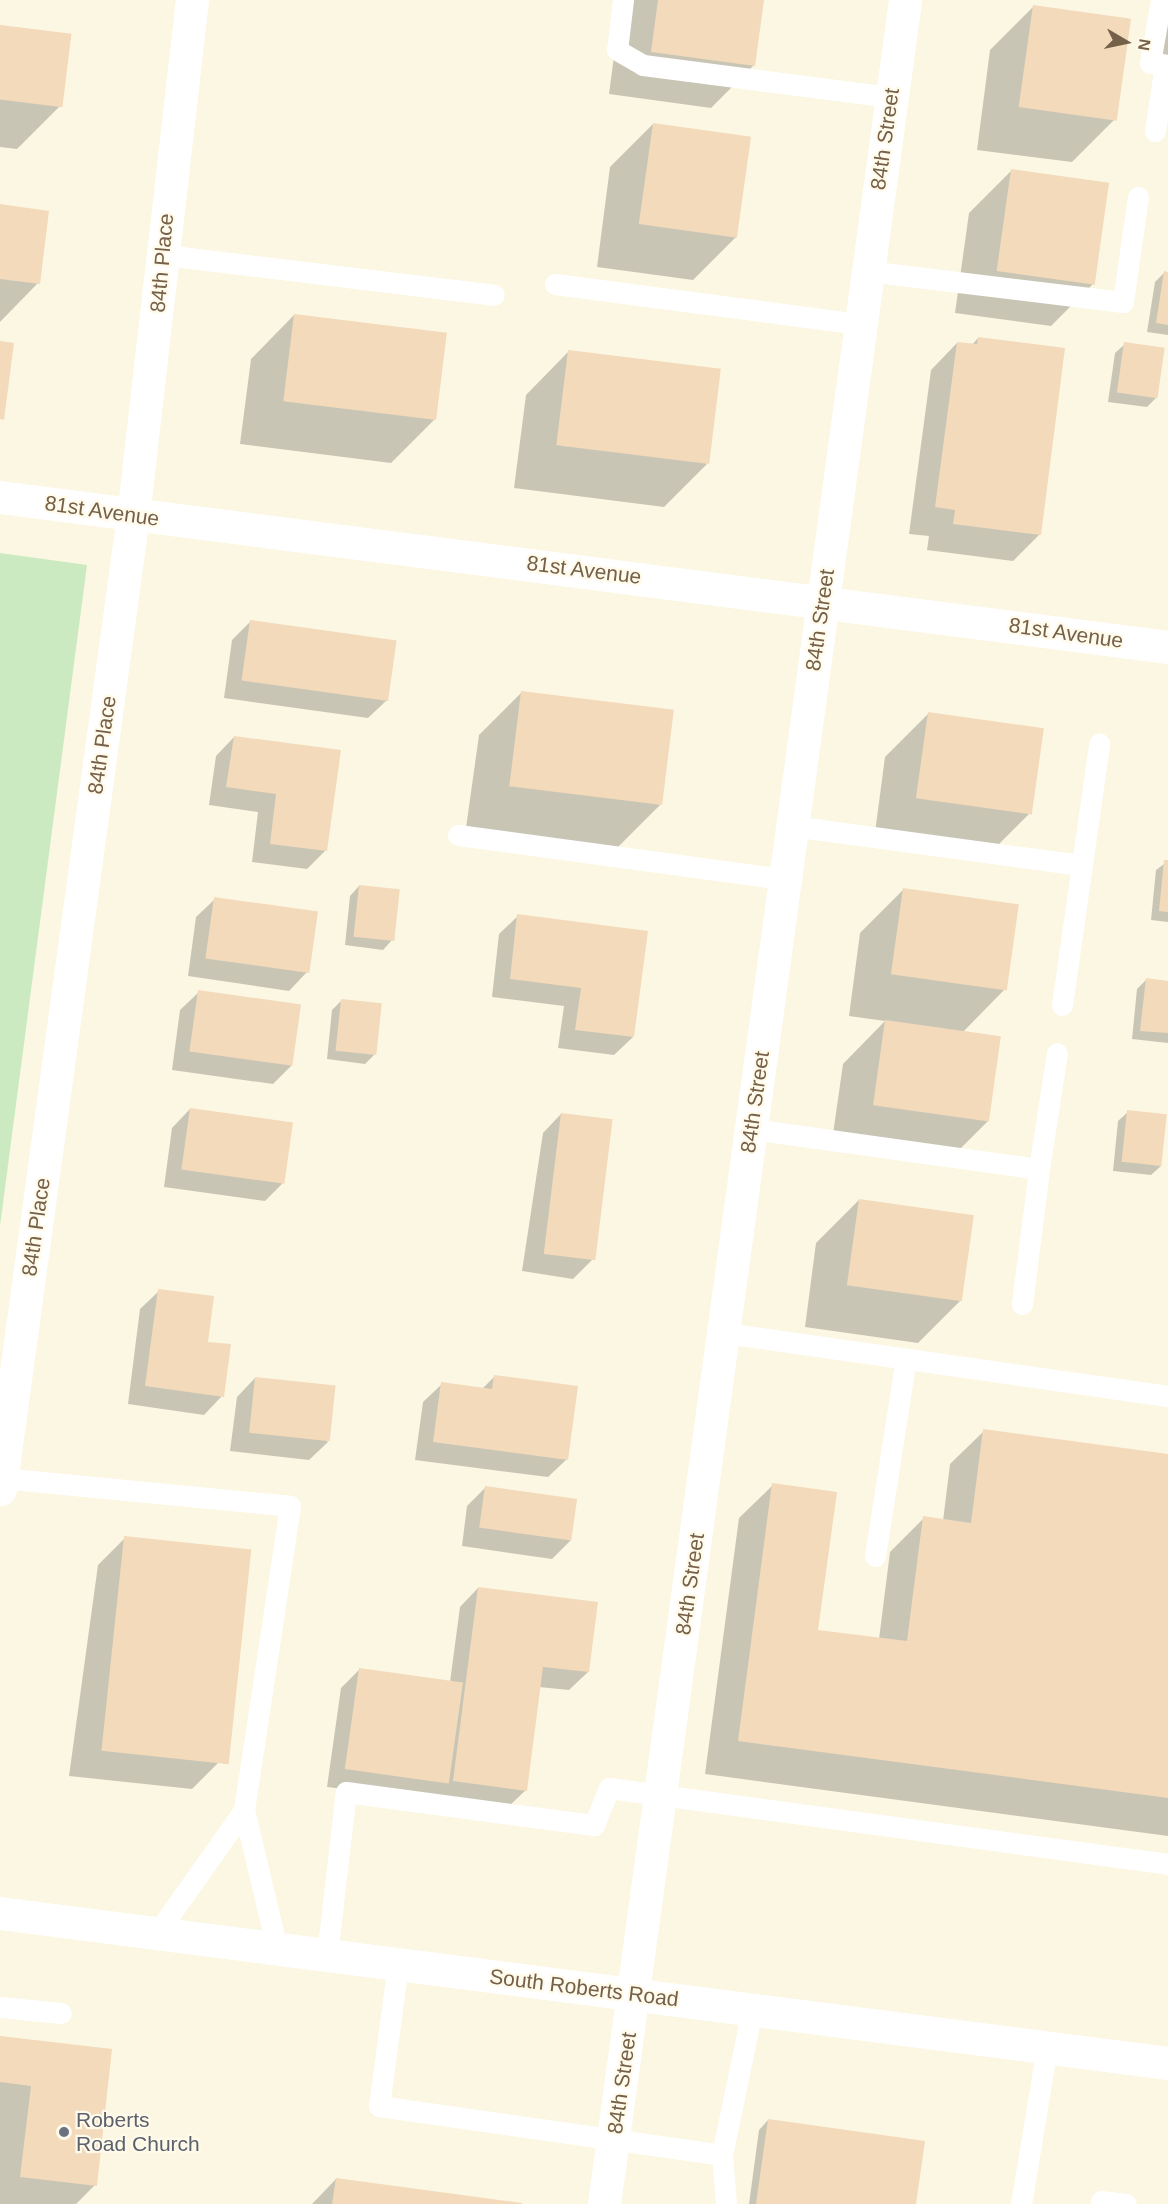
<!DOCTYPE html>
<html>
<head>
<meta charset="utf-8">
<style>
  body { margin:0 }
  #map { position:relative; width:1168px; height:2204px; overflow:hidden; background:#fcf7e3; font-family:Helvetica,sans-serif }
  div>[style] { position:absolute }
  .green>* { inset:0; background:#cbeac2 }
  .shadow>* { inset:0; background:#0003 }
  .building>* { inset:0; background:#f2dabb; transform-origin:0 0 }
  .lane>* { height:21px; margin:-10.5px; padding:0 10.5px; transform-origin:10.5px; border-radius:10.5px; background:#fff }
  .street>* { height:33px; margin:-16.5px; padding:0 16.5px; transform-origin:16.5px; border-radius:16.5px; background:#fff }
  .secondary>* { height:33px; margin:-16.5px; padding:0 16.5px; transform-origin:16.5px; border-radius:16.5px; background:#fff }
  .dots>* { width:16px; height:16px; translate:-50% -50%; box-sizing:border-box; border:3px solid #fffaea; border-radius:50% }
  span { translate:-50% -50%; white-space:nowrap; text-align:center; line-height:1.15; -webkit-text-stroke:4.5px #fffaea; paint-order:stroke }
  .street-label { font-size:21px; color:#756049 }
  .worship-label { font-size:21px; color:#5b616d }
  .left { translate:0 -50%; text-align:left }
  .north { position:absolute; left:1096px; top:12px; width:60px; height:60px; -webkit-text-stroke:4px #fffaea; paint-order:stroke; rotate:99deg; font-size:16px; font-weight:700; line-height:24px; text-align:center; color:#756049 }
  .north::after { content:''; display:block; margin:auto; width:21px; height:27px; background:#756049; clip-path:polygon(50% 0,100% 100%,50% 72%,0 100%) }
</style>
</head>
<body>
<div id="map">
  <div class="green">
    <div style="clip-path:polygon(0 553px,87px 565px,0 1226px)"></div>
  </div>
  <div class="shadow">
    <div style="clip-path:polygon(631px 0,763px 0,754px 65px,711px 108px,609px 94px,620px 11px)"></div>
    <div style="clip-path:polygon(1033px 7px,1115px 119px,1072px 162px,977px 150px,990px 50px)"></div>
    <div style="clip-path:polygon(1168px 7px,1168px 55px,1159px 53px)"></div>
    <div style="clip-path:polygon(0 26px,60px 106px,17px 149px,0 147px)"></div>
    <div style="clip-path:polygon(653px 124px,736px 237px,693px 280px,597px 267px,610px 167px)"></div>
    <div style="clip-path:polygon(1012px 170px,1094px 283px,1051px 326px,955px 313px,969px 213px)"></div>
    <div style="clip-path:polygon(0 206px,38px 283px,0 322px)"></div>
    <div style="clip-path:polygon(1164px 273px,1168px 273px,1168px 335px,1147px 332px,1155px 282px)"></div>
    <div style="clip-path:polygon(294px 315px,434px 420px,391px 463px,240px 444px,251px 359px)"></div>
    <div style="clip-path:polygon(978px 338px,1040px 534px,1013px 561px,927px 550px,929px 536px,909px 534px,931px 370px,957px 343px,972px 345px)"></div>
    <div style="clip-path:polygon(1125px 344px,1156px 398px,1147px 407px,1108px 402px,1115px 353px)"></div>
    <div style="clip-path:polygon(569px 351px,707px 464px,664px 507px,514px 488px,526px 395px)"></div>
    <div style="clip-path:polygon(250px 622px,387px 700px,368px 718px,224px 698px,232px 640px)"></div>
    <div style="clip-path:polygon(522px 692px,660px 805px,617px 848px,466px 828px,479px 735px)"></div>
    <div style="clip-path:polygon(928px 714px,1030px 813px,987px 856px,874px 840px,885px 757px)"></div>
    <div style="clip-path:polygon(234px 737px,326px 850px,307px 869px,252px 862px,258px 812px,209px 805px,216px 756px)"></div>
    <div style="clip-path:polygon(1168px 861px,1168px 922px,1151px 920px,1156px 870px)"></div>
    <div style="clip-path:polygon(359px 886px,392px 940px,383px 950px,345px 945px,350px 896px)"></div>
    <div style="clip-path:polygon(903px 890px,1005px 989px,963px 1032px,988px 1121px,945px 1164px,831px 1148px,843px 1064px,885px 1021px,849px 1016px,860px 933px)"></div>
    <div style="clip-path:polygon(215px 899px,307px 972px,289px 991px,188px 976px,196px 917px)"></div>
    <div style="clip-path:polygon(518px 916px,633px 1037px,614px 1055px,558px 1048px,564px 1006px,492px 997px,499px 934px)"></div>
    <div style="clip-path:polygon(1146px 980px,1168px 982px,1168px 1043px,1132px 1039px,1137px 989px)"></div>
    <div style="clip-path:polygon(199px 992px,292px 1065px,273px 1084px,172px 1070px,180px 1010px)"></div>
    <div style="clip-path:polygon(341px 1001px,374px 1055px,365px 1064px,327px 1059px,332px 1010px)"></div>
    <div style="clip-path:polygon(190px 1109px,283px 1183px,265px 1201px,164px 1187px,172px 1128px)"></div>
    <div style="clip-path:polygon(1128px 1112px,1161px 1166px,1151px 1175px,1113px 1171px,1118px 1121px)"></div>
    <div style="clip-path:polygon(561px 1114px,592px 1260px,573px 1279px,522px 1271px,543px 1133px)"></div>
    <div style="clip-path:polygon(859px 1200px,961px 1300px,918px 1343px,805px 1327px,816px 1243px)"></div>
    <div style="clip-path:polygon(159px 1291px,222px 1396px,204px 1415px,128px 1404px,140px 1309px)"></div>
    <div style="clip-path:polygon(494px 1377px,567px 1459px,548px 1477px,415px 1460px,423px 1402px,442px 1384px,482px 1389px)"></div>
    <div style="clip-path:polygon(255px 1378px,328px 1442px,309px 1460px,230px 1451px,237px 1397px)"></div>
    <div style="clip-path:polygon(984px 1431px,1168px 1455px,1168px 1836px,705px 1774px,739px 1518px,773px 1485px,817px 1631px,879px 1639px,890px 1552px,924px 1518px,943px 1521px,950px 1464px)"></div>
    <div style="clip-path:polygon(485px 1488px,571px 1540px,552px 1559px,462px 1546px,467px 1506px)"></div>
    <div style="clip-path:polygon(125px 1538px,219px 1762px,192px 1789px,69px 1776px,98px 1565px)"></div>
    <div style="clip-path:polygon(478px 1588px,588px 1672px,569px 1690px,539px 1687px,526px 1790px,507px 1808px,327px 1787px,341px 1688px,359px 1670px,450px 1682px,460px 1607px)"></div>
    <div style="clip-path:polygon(0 2038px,95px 2185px,76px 2204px,0 2204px)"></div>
    <div style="clip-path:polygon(768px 2120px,914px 2204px,749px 2204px,759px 2130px)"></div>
    <div style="clip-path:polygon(336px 2179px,522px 2204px,312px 2204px)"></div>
  </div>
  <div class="building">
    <div style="clip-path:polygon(658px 0,764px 0,755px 66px,651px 52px)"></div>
    <div style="left:1033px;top:5px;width:99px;height:103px;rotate:8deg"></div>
    <div style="left:0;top:25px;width:72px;height:74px;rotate:7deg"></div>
    <div style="left:653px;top:123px;width:99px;height:102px;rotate:8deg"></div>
    <div style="left:1011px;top:169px;width:99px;height:103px;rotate:8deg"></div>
    <div style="clip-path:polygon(0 204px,49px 211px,40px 284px,0 279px)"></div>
    <div style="clip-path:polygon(1164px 271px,1168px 272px,1168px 325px,1156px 323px)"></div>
    <div style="left:294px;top:314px;width:154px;height:88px;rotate:7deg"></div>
    <div style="clip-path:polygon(978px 337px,1065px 348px,1041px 535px,953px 524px,955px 510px,935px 507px,957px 342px,977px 344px)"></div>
    <div style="clip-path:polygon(0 341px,14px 343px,4px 420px,0 419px)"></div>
    <div style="left:1124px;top:342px;width:41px;height:51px;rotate:8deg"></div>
    <div style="left:568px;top:350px;width:154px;height:96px;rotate:7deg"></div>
    <div style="left:250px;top:620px;width:148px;height:61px;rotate:8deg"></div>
    <div style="left:521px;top:691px;width:154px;height:96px;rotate:7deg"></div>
    <div style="left:928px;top:712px;width:117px;height:87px;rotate:8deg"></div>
    <div style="clip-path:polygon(234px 736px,341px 750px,327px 851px,270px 844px,276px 794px,226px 787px)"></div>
    <div style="clip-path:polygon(1164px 860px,1168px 860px,1168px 912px,1159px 911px)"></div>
    <div style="left:359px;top:885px;width:41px;height:52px;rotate:6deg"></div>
    <div style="left:903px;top:888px;width:117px;height:87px;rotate:8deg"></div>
    <div style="left:214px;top:897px;width:105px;height:62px;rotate:8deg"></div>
    <div style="clip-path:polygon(517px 914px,648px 931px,634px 1037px,575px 1030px,581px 988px,510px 979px)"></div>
    <div style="clip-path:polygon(1146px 978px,1168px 981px,1168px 1033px,1140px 1031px)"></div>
    <div style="left:198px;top:990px;width:104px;height:62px;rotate:8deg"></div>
    <div style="left:341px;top:999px;width:41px;height:52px;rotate:6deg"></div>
    <div style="left:885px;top:1020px;width:117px;height:86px;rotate:8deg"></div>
    <div style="left:190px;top:1108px;width:104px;height:62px;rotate:8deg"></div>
    <div style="left:1127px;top:1110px;width:40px;height:52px;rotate:6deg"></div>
    <div style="left:561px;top:1113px;width:52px;height:142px;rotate:7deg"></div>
    <div style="left:859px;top:1199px;width:116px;height:87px;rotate:8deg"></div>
    <div style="clip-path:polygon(158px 1289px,214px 1296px,208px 1342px,231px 1344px,224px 1397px,145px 1386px)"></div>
    <div style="clip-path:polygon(494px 1375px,578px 1386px,568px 1460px,433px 1442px,441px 1382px,492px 1389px)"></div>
    <div style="left:255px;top:1377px;width:81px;height:56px;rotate:6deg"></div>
    <div style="clip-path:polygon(983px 1429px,1168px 1454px,1168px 1798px,738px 1741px,772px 1483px,837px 1492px,818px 1630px,907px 1641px,923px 1516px,971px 1523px)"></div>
    <div style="left:485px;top:1486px;width:93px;height:42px;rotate:8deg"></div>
    <div style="left:124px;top:1536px;width:128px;height:216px;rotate:6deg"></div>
    <div style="clip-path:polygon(478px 1587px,598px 1602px,589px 1672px,543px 1667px,527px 1791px,453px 1781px)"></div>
    <div style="left:359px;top:1668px;width:105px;height:102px;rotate:8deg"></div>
    <div style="clip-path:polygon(0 2036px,112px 2049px,97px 2186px,20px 2177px,31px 2086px,0 2082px)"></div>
    <div style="clip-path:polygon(768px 2119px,925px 2141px,916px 2204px,756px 2204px)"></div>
    <div style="clip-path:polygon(336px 2178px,522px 2203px,522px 2204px,332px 2204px)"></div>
  </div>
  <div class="lane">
    <div style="left:623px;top:0;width:50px;rotate:96.8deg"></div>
    <div style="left:617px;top:50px;width:30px;rotate:30deg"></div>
    <div style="left:643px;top:65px;width:250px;rotate:7.4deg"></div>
    <div style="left:1155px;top:131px;width:67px;rotate:-81.4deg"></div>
    <div style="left:1165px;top:65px;width:15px;rotate:-172deg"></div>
    <div style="left:1150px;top:63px;width:64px;rotate:-80.1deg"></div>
    <div style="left:165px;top:255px;width:331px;rotate:6.9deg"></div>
    <div style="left:867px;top:271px;width:258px;rotate:6.9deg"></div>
    <div style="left:1123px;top:302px;width:106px;rotate:-81.9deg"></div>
    <div style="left:555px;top:284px;width:308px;rotate:7.5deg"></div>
    <div style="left:792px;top:826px;width:293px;rotate:7.7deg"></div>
    <div style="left:458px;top:835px;width:330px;rotate:7.7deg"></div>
    <div style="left:1062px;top:1005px;width:264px;rotate:-81.9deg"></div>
    <div style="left:751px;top:1129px;width:291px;rotate:7.9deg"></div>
    <div style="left:1039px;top:1169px;width:136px;rotate:97.2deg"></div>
    <div style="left:1039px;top:1169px;width:117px;rotate:-81.2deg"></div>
    <div style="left:725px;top:1333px;width:447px;rotate:8.1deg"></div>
    <div style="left:1px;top:1478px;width:290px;rotate:5.5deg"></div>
    <div style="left:290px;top:1506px;width:307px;rotate:98.6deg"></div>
    <div style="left:875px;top:1556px;width:199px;rotate:-81.1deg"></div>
    <div style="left:157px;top:1933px;width:151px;rotate:-54.7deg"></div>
    <div style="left:244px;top:1810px;width:143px;rotate:76.6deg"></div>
    <div style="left:327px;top:1955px;width:164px;rotate:-83.4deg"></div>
    <div style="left:346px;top:1792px;width:250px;rotate:7.6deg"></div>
    <div style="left:594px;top:1825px;width:40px;rotate:-68deg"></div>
    <div style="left:609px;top:1788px;width:564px;rotate:7.74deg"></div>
    <div style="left:398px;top:1964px;width:143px;rotate:97.6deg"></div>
    <div style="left:379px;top:2106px;width:346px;rotate:8.1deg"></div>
    <div style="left:722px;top:2155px;width:49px;rotate:85.3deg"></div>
    <div style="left:0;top:2007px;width:61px;rotate:5.6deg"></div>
    <div style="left:722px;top:2155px;width:148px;rotate:-78.3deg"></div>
    <div style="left:1101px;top:2201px;width:25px;rotate:7deg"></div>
    <div style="left:1021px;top:2204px;width:159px;rotate:-80.6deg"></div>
  </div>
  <div class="street">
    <div style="left:0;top:497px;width:1178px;rotate:7.32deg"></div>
    <div style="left:0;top:1489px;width:982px;rotate:-82.22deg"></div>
    <div style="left:133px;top:516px;width:519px;rotate:-83.48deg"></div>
    <div style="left:604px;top:2204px;width:2224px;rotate:-82.22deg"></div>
  </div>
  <div class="secondary">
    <div style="left:0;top:1913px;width:1178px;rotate:7.32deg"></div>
  </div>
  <div class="dots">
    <div style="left:64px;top:2132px;background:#6b7280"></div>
  </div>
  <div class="street-label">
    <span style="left:885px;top:139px;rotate:-82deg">84th Street</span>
    <span style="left:162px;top:263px;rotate:-85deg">84th Place</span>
    <span style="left:102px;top:511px;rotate:8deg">81st Avenue</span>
    <span style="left:584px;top:570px;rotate:7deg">81st Avenue</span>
    <span style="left:820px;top:620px;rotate:-82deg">84th Street</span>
    <span style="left:1066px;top:633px;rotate:8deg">81st Avenue</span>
    <span style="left:102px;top:745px;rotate:-82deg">84th Place</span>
    <span style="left:755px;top:1102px;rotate:-82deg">84th Street</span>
    <span style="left:36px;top:1227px;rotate:-82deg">84th Place</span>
    <span style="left:690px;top:1584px;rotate:-82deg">84th Street</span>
    <span style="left:584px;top:1988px;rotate:7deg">South Roberts Road</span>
    <span style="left:622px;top:2083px;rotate:-82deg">84th Street</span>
  </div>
  <div class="worship-label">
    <span class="left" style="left:76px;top:2132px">Roberts<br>Road Church</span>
  </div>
  <div class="north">N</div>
</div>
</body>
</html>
